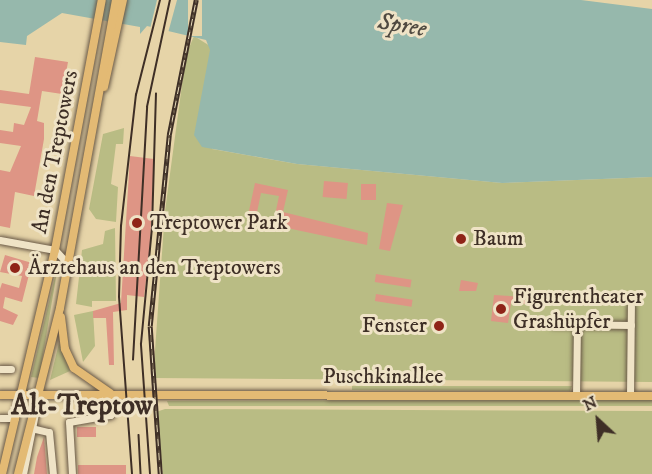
<!DOCTYPE html>
<html>
<head>
<meta charset="utf-8">
<style>
  body { margin:0 }
  #map { position:relative; width:652px; height:474px; overflow:hidden; background:#e6d4a8; font-family:"IM FELL DW Pica",serif }
  div>[style] { position:absolute }
  .green>* { inset:0; background:#b9bc84 }
  .water>* { inset:0; background:#96b8ac }
  .pier>* { inset:0; background:#e6d4a8; transform-origin:0 0 }
  .building>* { inset:0; background:#de9585; transform-origin:0 0 }
  .roads { filter:drop-shadow(0 0 2px #685846) drop-shadow(0 0 2px #685846) }
  .minor>* { height:7px; margin:-3.5px; padding:0 3.5px; transform-origin:3.5px; border-radius:3.5px; background:#efe3c6 }
  .major>* { height:8px; margin:-4px; padding:0 4px; transform-origin:4px; border-radius:4px; background:#e3ba74 }
  .tram>* { height:1.5px; margin:-0.75px; padding:0 0.75px; transform-origin:0.75px; border-radius:0.75px; background:#3e2f26 }
  .rail>* { height:4.5px; margin-top:-2.25px; transform-origin:0; background:repeating-linear-gradient(90deg,#efe3c6 0 7px,#3e2f26 0 14px); box-sizing:border-box; border-block:2px solid #3e2f26 }
  .dots>* { width:16px; height:16px; translate:-50% -50%; box-sizing:border-box; border:3px solid #efe3c6; border-radius:50% }
  span { translate:-50% -50%; white-space:nowrap; text-align:center; line-height:1.15; -webkit-text-stroke:6px #efe3c6; paint-order:stroke }
  .street-label { font-size:22px; color:#3e2f26 }
  .poi-label { font-size:22px; color:#3e2f26 }
  .left { translate:0 -50%; text-align:left }
  .right { translate:-100% -50%; text-align:right }
  .water-label { font-size:24px; color:#504a41; font-style:italic }
  .district-label { font-size:28px; color:#3e2f26; font-weight:700 }
  .north { position:absolute; left:568px; top:390px; width:60px; height:60px; -webkit-text-stroke:4px #efe3c6; paint-order:stroke; rotate:334deg; font-size:16px; font-weight:700; line-height:24px; text-align:center; color:#3e2f26 }
  .north::after { content:''; display:block; margin:auto; width:21px; height:27px; background:#3e2f26; clip-path:polygon(50% 0,100% 100%,50% 72%,0 100%) }
</style>
</head>
<body>
<div id="map">
  <div class="green">
    <div style="clip-path:polygon(194px 36px,210px 46px,212px 149px,297px 164px,502px 183px,652px 177px,652px 382px,153px 378px,165px 211px,186px 55px)"></div>
    <div style="clip-path:polygon(124px 128px,123px 144px,116px 144px,111px 184px,118px 187px,116px 222px,96px 219px,89px 209px,103px 134px)"></div>
    <div style="clip-path:polygon(115px 228px,116px 301px,92px 301px,92px 307px,76px 304px,82px 250px,103px 244px,105px 231px)"></div>
    <div style="clip-path:polygon(59px 260px,39px 378px,31px 377px)"></div>
    <div style="clip-path:polygon(93px 311px,95px 346px,83px 362px,74px 315px)"></div>
    <div style="clip-path:polygon(59px 343px,70px 371px,50px 380px)"></div>
    <div style="clip-path:polygon(352px 386px,572px 386px,570px 391px,352px 390px)"></div>
    <div style="clip-path:polygon(652px 400px,652px 406px,169px 406px,167px 401px)"></div>
    <div style="clip-path:polygon(165px 409px,652px 411px,652px 474px,163px 474px,156px 412px)"></div>
  </div>
  <div class="water">
    <div style="clip-path:polygon(0 0,581px 0,652px 9px,652px 177px,502px 183px,297px 164px,202px 147px,194px 135px,210px 50px,206px 40px,147px 26px,140px 34px,140px 27px,62px 13px,27px 36px,26px 45px,0 42px)"></div>
  </div>
  <div class="pier">
    <div style="clip-path:polygon(157px 0,177px 0,168px 33px,150px 29px)"></div>
    <div style="left:188px;top:0;width:14px;height:36px"></div>
  </div>
  <div class="building">
    <div style="clip-path:polygon(35px 57px,68px 62px,62px 94px,42px 91px,37px 121px,44px 123px,44px 139px,34px 196px,15px 192px,10px 228px,0 226px,0 170px,10px 172px,21px 146px,0 143px,0 130px,13px 132px,14px 123px,24px 125px,31px 107px,0 103px,0 90px,29px 94px)"></div>
    <div style="clip-path:polygon(130px 156px,154px 159px,150px 246px,144px 297px,127px 295px,127px 310px,113px 312px,114px 365px,109px 365px,106px 318px,93px 318px,93px 311px,121px 303px)"></div>
    <div style="left:324px;top:181px;width:24px;height:16px;rotate:5deg"></div>
    <div style="clip-path:polygon(255px 183px,288px 190px,283px 212px,368px 233px,367px 245px,273px 225px,279px 196px,261px 193px,255px 222px,247px 220px)"></div>
    <div style="left:361px;top:184px;width:15px;height:16px"></div>
    <div style="clip-path:polygon(387px 203px,403px 205px,390px 251px,379px 249px)"></div>
    <div style="clip-path:polygon(5px 255px,32px 263px,22px 302px,5px 297px,3px 308px,18px 315px,13px 325px,0 321px,0 289px,2px 283px,19px 288px,22px 276px,0 272px)"></div>
    <div style="left:376px;top:274px;width:36px;height:8px;rotate:9deg"></div>
    <div style="clip-path:polygon(461px 280px,478px 283px,476px 291px,459px 291px)"></div>
    <div style="left:376px;top:294px;width:37px;height:7px;rotate:9deg"></div>
    <div style="clip-path:polygon(494px 295px,525px 297px,525px 304px,511px 303px,508px 323px,491px 321px)"></div>
    <div style="left:77px;top:427px;width:19px;height:10px"></div>
    <div style="clip-path:polygon(44px 437px,47px 474px,34px 474px,37px 457px)"></div>
    <div style="left:126px;top:465px;width:9px;height:48px;rotate:90deg"></div>
  </div>
  <div class="roads">
    <div class="minor">
      <div style="left:0;top:240px;width:56px;rotate:10.3deg"></div>
      <div style="left:55px;top:250px;width:19px;rotate:47deg"></div>
      <div style="left:553px;top:324px;width:78px;rotate:0.7deg"></div>
      <div style="left:0;top:369px;width:11px"></div>
      <div style="left:576px;top:396px;width:72px;rotate:-89.2deg"></div>
      <div style="left:630px;top:396px;width:90px;rotate:-89.4deg"></div>
      <div style="left:0;top:418px;width:15px"></div>
      <div style="left:31px;top:428px;width:18px;rotate:13deg"></div>
      <div style="left:49px;top:432px;width:42px;rotate:84.6deg"></div>
      <div style="left:23px;top:474px;width:77px;rotate:-78.8deg"></div>
      <div style="left:72px;top:474px;width:52px;rotate:-93.3deg"></div>
      <div style="left:69px;top:422px;width:42px;rotate:-9.7deg"></div>
      <div style="left:110px;top:415px;width:20px;rotate:-79deg"></div>
    </div>
    <div class="major">
      <div style="left:104px;top:87px;width:89px;rotate:-77.7deg"></div>
      <div style="left:61px;top:317px;width:32px;rotate:83deg"></div>
      <div style="left:65px;top:349px;width:21px;rotate:65deg"></div>
      <div style="left:74px;top:368px;width:44px;rotate:34.8deg"></div>
      <div style="left:0;top:395px;width:652px;rotate:0.09deg"></div>
      <div style="left:2px;top:474px;width:230px;rotate:-76.7deg"></div>
      <div style="left:55px;top:250px;width:254px;rotate:-79.4deg"></div>
      <div style="left:18px;top:474px;width:171px;rotate:-75.8deg"></div>
      <div style="left:60px;top:308px;width:313px;rotate:-79.7deg"></div>
    </div>
  </div>
  <div class="tram">
    <div style="left:133px;top:360px;width:253px;rotate:-86.8deg"></div>
    <div style="left:147px;top:107px;width:109px;rotate:-77.9deg"></div>
    <div style="left:139px;top:435px;width:39px;rotate:87deg"></div>
    <div style="left:132px;top:474px;width:177px;rotate:-94.2deg"></div>
    <div style="left:119px;top:297px;width:71px;rotate:-88.4deg"></div>
    <div style="left:121px;top:226px;width:132px;rotate:-83.5deg"></div>
    <div style="left:136px;top:95px;width:98px;rotate:-75.8deg"></div>
    <div style="left:150px;top:474px;width:130px;rotate:-94deg"></div>
    <div style="left:141px;top:344px;width:117px;rotate:-84.6deg"></div>
    <div style="left:152px;top:228px;width:134px;rotate:-88.3deg"></div>
  </div>
  <div class="rail">
    <div style="left:160px;top:474px;width:148px;rotate:-93.9deg"></div>
    <div style="left:150px;top:326px;width:192px;rotate:-84.3deg"></div>
    <div style="left:169px;top:135px;width:138px;rotate:-78.7deg"></div>
  </div>
  <div class="dots">
    <div style="left:137px;top:223px;background:#8f2418"></div>
    <div style="left:461px;top:239px;background:#8f2418"></div>
    <div style="left:15px;top:268px;background:#8f2418"></div>
    <div style="left:501px;top:309px;background:#8f2418"></div>
    <div style="left:439px;top:326px;background:#8f2418"></div>
  </div>
  <div class="street-label">
    <span style="left:55px;top:152px;rotate:-79deg">An den Treptowers</span>
    <span style="left:383px;top:377px">Puschkinallee</span>
  </div>
  <div class="poi-label">
    <span class="left" style="left:150px;top:223px">Treptower Park</span>
    <span class="left" style="left:473px;top:239px">Baum</span>
    <span class="left" style="left:28px;top:268px">Ärztehaus an den Treptowers</span>
    <span class="left" style="left:513px;top:309px">Figurentheater<br>Grashüpfer</span>
    <span class="right" style="left:427px;top:326px">Fenster</span>
  </div>
  <div class="water-label">
    <span style="left:402px;top:26px;rotate:9deg">Spree</span>
  </div>
  <div class="district-label">
    <span style="left:82px;top:406px">Alt-Treptow</span>
  </div>
  <div class="north">N</div>
</div>
</body>
</html>
